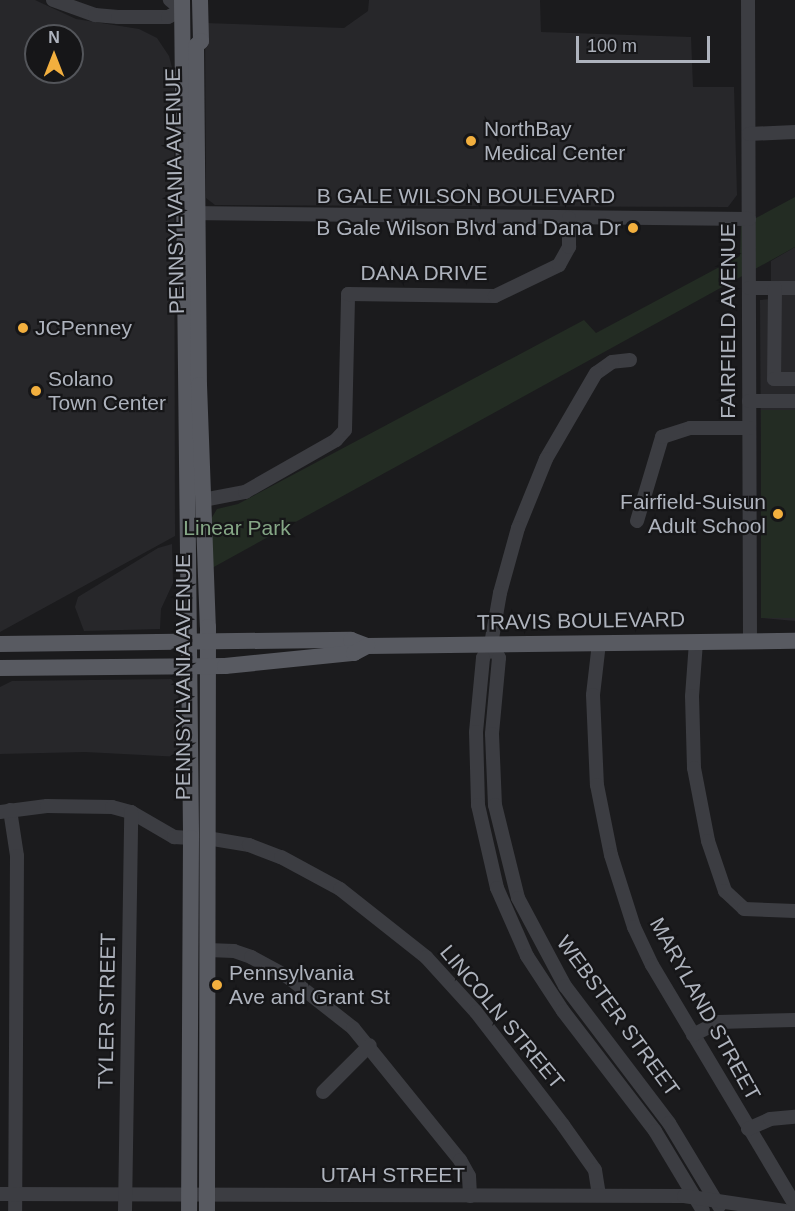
<!DOCTYPE html>
<html>
<head>
<meta charset="utf-8">
<style>
  body { margin:0 }
  #map { position:relative; width:795px; height:1211px; overflow:hidden; background:#1b1b1d; font-family:Arial,sans-serif }
  div>[style] { position:absolute }
  .built>* { inset:0; background:#27272a }
  .green>* { inset:0; background:#232c23; transform-origin:0 0 }
  .minor>* { height:14px; margin:-7px; padding:0 7px; transform-origin:7px; border-radius:7px; background:#3c3d42 }
  .major>* { height:16px; margin:-8px; padding:0 8px; transform-origin:8px; border-radius:8px; background:#585a61 }
  .dots>* { width:16px; height:16px; translate:-50% -50%; box-sizing:border-box; border:3px solid #161618; border-radius:50% }
  span { translate:-50% -50%; white-space:nowrap; text-align:center; line-height:1.15; -webkit-text-stroke:4.5px #161618; paint-order:stroke }
  .poi-label { font-size:21px; color:#aeb3bd }
  .left { translate:0 -50%; text-align:left }
  .right { translate:-100% -50%; text-align:right }
  .street-label { font-size:21px; color:#aeb3bd }
  .park-label { font-size:21px; color:#85a786 }
  .north { position:absolute; left:24px; top:24px; width:60px; height:60px; box-sizing:border-box; background:#161618; border:2px solid #53555a; border-radius:50%; rotate:0deg; font-size:16px; font-weight:700; line-height:24px; text-align:center; color:#aeb3bd }
  .north::after { content:''; display:block; margin:auto; width:21px; height:27px; background:#f2af3e; clip-path:polygon(50% 0,100% 100%,50% 72%,0 100%) }
  .scale { position:absolute; left:576px; top:36px; width:134px; height:27px; box-sizing:border-box; border:3px solid #aeb3bd; border-top:0; padding-left:8px; font-size:18px; line-height:21px; white-space:nowrap; color:#aeb3bd; -webkit-text-stroke:4px #161618; paint-order:stroke }
</style>
</head>
<body>
<div id="map">
  <div class="built">
    <div style="clip-path:polygon(evenodd,0 0,35px 0,76px 19px,139px 29px,157px 38px,169px 56px,174px 75px,175px 536px,0 632px,0 0,36px 36px,72px 36px,72px 72px,36px 72px,36px 36px)"></div>
    <div style="clip-path:polygon(369px 0,540px 0,541px 32px,691px 37px,693px 87px,734px 87px,737px 195px,728px 207px,215px 205px,206px 198px,205px 23px,344px 28px,368px 11px)"></div>
    <div style="clip-path:polygon(795px 247px,795px 621px,762px 618px,760px 300px,771px 299px,771px 261px)"></div>
    <div style="clip-path:polygon(172px 544px,173px 583px,161px 609px,160px 629px,84px 631px,75px 607px,78px 597px,158px 548px)"></div>
    <div style="clip-path:polygon(171px 679px,178px 687px,181px 757px,85px 752px,0 754px,0 687px,12px 681px)"></div>
  </div>
  <div class="green">
    <div style="clip-path:polygon(795px 197px,795px 247px,212px 568px,211px 519px,217px 509px,238px 504px,584px 320px,596px 333px,740px 256px,741px 226px)"></div>
    <div style="left:761px;top:410px;width:34px;height:208px"></div>
  </div>
  <div class="minor">
    <div style="left:53px;top:0;width:45px;rotate:19.7deg"></div>
    <div style="left:95px;top:15px;width:23px;rotate:5deg"></div>
    <div style="left:118px;top:17px;width:50px"></div>
    <div style="left:168px;top:17px;width:16px;rotate:-27deg"></div>
    <div style="left:182px;top:10px;width:16px;rotate:-140deg"></div>
    <div style="left:748px;top:0;width:641px;rotate:89.82deg"></div>
    <div style="left:749px;top:134px;width:46px;rotate:-2.5deg"></div>
    <div style="left:187px;top:213px;width:562px;rotate:0.61deg"></div>
    <div style="left:749px;top:288px;width:46px"></div>
    <div style="left:775px;top:288px;width:91px;rotate:90.6deg"></div>
    <div style="left:774px;top:379px;width:21px"></div>
    <div style="left:630px;top:360px;width:18px;rotate:174deg"></div>
    <div style="left:612px;top:362px;width:19px;rotate:145deg"></div>
    <div style="left:596px;top:373px;width:99px;rotate:120.2deg"></div>
    <div style="left:546px;top:459px;width:74px;rotate:112.1deg"></div>
    <div style="left:518px;top:528px;width:67px;rotate:105.5deg"></div>
    <div style="left:500px;top:593px;width:52px;rotate:100deg"></div>
    <div style="left:491px;top:644px;width:16px;rotate:120deg"></div>
    <div style="left:483px;top:658px;width:74px;rotate:95.4deg"></div>
    <div style="left:476px;top:732px;width:73px;rotate:88.4deg"></div>
    <div style="left:478px;top:805px;width:85px;rotate:77.1deg"></div>
    <div style="left:497px;top:888px;width:74px;rotate:66.2deg"></div>
    <div style="left:527px;top:956px;width:66px;rotate:56.8deg"></div>
    <div style="left:563px;top:1011px;width:151px;rotate:52.5deg"></div>
    <div style="left:655px;top:1131px;width:93px;rotate:59deg"></div>
    <div style="left:749px;top:401px;width:46px"></div>
    <div style="left:203px;top:500px;width:43px;rotate:-10.8deg"></div>
    <div style="left:245px;top:492px;width:105px;rotate:-29.7deg"></div>
    <div style="left:336px;top:440px;width:13px;rotate:-48deg"></div>
    <div style="left:345px;top:430px;width:136px;rotate:-88.7deg"></div>
    <div style="left:348px;top:294px;width:147px;rotate:0.8deg"></div>
    <div style="left:495px;top:296px;width:71px;rotate:-25.8deg"></div>
    <div style="left:559px;top:265px;width:21px;rotate:-61deg"></div>
    <div style="left:569px;top:247px;width:29px;rotate:-90deg"></div>
    <div style="left:637px;top:521px;width:88px;rotate:-73.4deg"></div>
    <div style="left:662px;top:437px;width:29px;rotate:-18deg"></div>
    <div style="left:690px;top:428px;width:59px"></div>
    <div style="left:696px;top:642px;width:54px;rotate:94.2deg"></div>
    <div style="left:692px;top:696px;width:72px;rotate:88.4deg"></div>
    <div style="left:694px;top:768px;width:74px;rotate:79.1deg"></div>
    <div style="left:708px;top:841px;width:53px;rotate:71.2deg"></div>
    <div style="left:725px;top:891px;width:26px;rotate:43deg"></div>
    <div style="left:744px;top:909px;width:51px;rotate:2.2deg"></div>
    <div style="left:599px;top:643px;width:52px;rotate:96.6deg"></div>
    <div style="left:593px;top:695px;width:90px;rotate:87.5deg"></div>
    <div style="left:597px;top:785px;width:71px;rotate:78.7deg"></div>
    <div style="left:611px;top:855px;width:76px;rotate:72.3deg"></div>
    <div style="left:634px;top:927px;width:42px;rotate:64.7deg"></div>
    <div style="left:652px;top:965px;width:279px;rotate:59.2deg"></div>
    <div style="left:491px;top:644px;width:16px;rotate:60deg"></div>
    <div style="left:499px;top:658px;width:76px;rotate:95.3deg"></div>
    <div style="left:492px;top:734px;width:71px;rotate:87.6deg"></div>
    <div style="left:495px;top:805px;width:96px;rotate:76.1deg"></div>
    <div style="left:518px;top:898px;width:100px;rotate:61.9deg"></div>
    <div style="left:565px;top:986px;width:172px;rotate:52.8deg"></div>
    <div style="left:669px;top:1123px;width:97px;rotate:58.9deg"></div>
    <div style="left:10px;top:810px;width:47px;rotate:81.3deg"></div>
    <div style="left:17px;top:856px;width:355px;rotate:90.3deg"></div>
    <div style="left:0;top:812px;width:47px;rotate:-7.3deg"></div>
    <div style="left:47px;top:806px;width:65px;rotate:0.9deg"></div>
    <div style="left:112px;top:807px;width:20px;rotate:15deg"></div>
    <div style="left:131px;top:812px;width:50px;rotate:30.2deg"></div>
    <div style="left:174px;top:837px;width:17px;rotate:3deg"></div>
    <div style="left:207px;top:838px;width:43px;rotate:9.5deg"></div>
    <div style="left:249px;top:845px;width:34px;rotate:21deg"></div>
    <div style="left:281px;top:857px;width:67px;rotate:28.5deg"></div>
    <div style="left:340px;top:889px;width:110px;rotate:38.3deg"></div>
    <div style="left:426px;top:957px;width:74px;rotate:47.7deg"></div>
    <div style="left:476px;top:1012px;width:143px;rotate:52.4deg"></div>
    <div style="left:563px;top:1125px;width:55px;rotate:54.6deg"></div>
    <div style="left:595px;top:1170px;width:25px;rotate:81deg"></div>
    <div style="left:208px;top:950px;width:26px;rotate:2deg"></div>
    <div style="left:234px;top:951px;width:18px;rotate:19deg"></div>
    <div style="left:251px;top:957px;width:42px;rotate:28.4deg"></div>
    <div style="left:288px;top:977px;width:83px;rotate:38.1deg"></div>
    <div style="left:353px;top:1028px;width:170px;rotate:51deg"></div>
    <div style="left:460px;top:1160px;width:18px;rotate:61deg"></div>
    <div style="left:469px;top:1176px;width:20px;rotate:87deg"></div>
    <div style="left:693px;top:1035px;width:28px;rotate:-27deg"></div>
    <div style="left:718px;top:1022px;width:77px;rotate:-1.5deg"></div>
    <div style="left:323px;top:1092px;width:66px;rotate:-45deg"></div>
    <div style="left:748px;top:1129px;width:24px;rotate:-24deg"></div>
    <div style="left:770px;top:1119px;width:25px;rotate:-5deg"></div>
    <div style="left:0;top:1194px;width:684px;rotate:0.17deg"></div>
    <div style="left:684px;top:1196px;width:102px;rotate:8.4deg"></div>
    <div style="left:125px;top:1211px;width:399px;rotate:-89.1deg"></div>
  </div>
  <div class="major">
    <div style="left:182px;top:0;width:838px;rotate:89.38deg"></div>
    <div style="left:191px;top:838px;width:373px;rotate:90.3deg"></div>
    <div style="left:200px;top:0;width:41px;rotate:88.6deg"></div>
    <div style="left:201px;top:41px;width:7px;rotate:135deg"></div>
    <div style="left:196px;top:46px;width:339px;rotate:89.5deg"></div>
    <div style="left:199px;top:385px;width:242px;rotate:87.9deg"></div>
    <div style="left:208px;top:627px;width:584px;rotate:90.1deg"></div>
    <div style="left:0;top:644px;width:351px;rotate:-0.7deg"></div>
    <div style="left:351px;top:640px;width:17px;rotate:21deg"></div>
    <div style="left:367px;top:646px;width:428px;rotate:-0.7deg"></div>
    <div style="left:0;top:668px;width:225px;rotate:-0.5deg"></div>
    <div style="left:225px;top:666px;width:130px;rotate:-5.8deg"></div>
    <div style="left:354px;top:653px;width:15px;rotate:-28deg"></div>
  </div>
  <div class="dots">
    <div style="left:471px;top:141px;background:#f2af3e"></div>
    <div style="left:633px;top:228px;background:#f2af3e"></div>
    <div style="left:23px;top:328px;background:#f2af3e"></div>
    <div style="left:36px;top:391px;background:#f2af3e"></div>
    <div style="left:778px;top:514px;background:#f2af3e"></div>
    <div style="left:217px;top:985px;background:#f2af3e"></div>
  </div>
  <div class="poi-label">
    <span class="left" style="left:484px;top:141px">NorthBay<br>Medical Center</span>
    <span class="right" style="left:621px;top:228px">B Gale Wilson Blvd and Dana Dr</span>
    <span class="left" style="left:35px;top:328px">JCPenney</span>
    <span class="left" style="left:48px;top:391px">Solano<br>Town Center</span>
    <span class="right" style="left:766px;top:514px">Fairfield-Suisun<br>Adult School</span>
    <span class="left" style="left:229px;top:985px">Pennsylvania<br>Ave and Grant St</span>
  </div>
  <div class="street-label">
    <span style="left:175px;top:191px;rotate:-91deg">PENNSYLVANIA AVENUE</span>
    <span style="left:466px;top:196px">B GALE WILSON BOULEVARD</span>
    <span style="left:424px;top:273px">DANA DRIVE</span>
    <span style="left:728px;top:321px;rotate:-90deg">FAIRFIELD AVENUE</span>
    <span style="left:581px;top:621px;rotate:-1deg">TRAVIS BOULEVARD</span>
    <span style="left:183px;top:677px;rotate:-90deg">PENNSYLVANIA AVENUE</span>
    <span style="left:705px;top:1009px;rotate:61deg">MARYLAND STREET</span>
    <span style="left:107px;top:1011px;rotate:-89deg">TYLER STREET</span>
    <span style="left:618px;top:1016px;rotate:54deg">WEBSTER STREET</span>
    <span style="left:502px;top:1017px;rotate:50deg">LINCOLN STREET</span>
    <span style="left:393px;top:1175px">UTAH STREET</span>
  </div>
  <div class="park-label">
    <span style="left:237px;top:528px">Linear Park</span>
  </div>
  <div class="north">N</div>
  <div class="scale">100 m</div>
</div>
</body>
</html>
